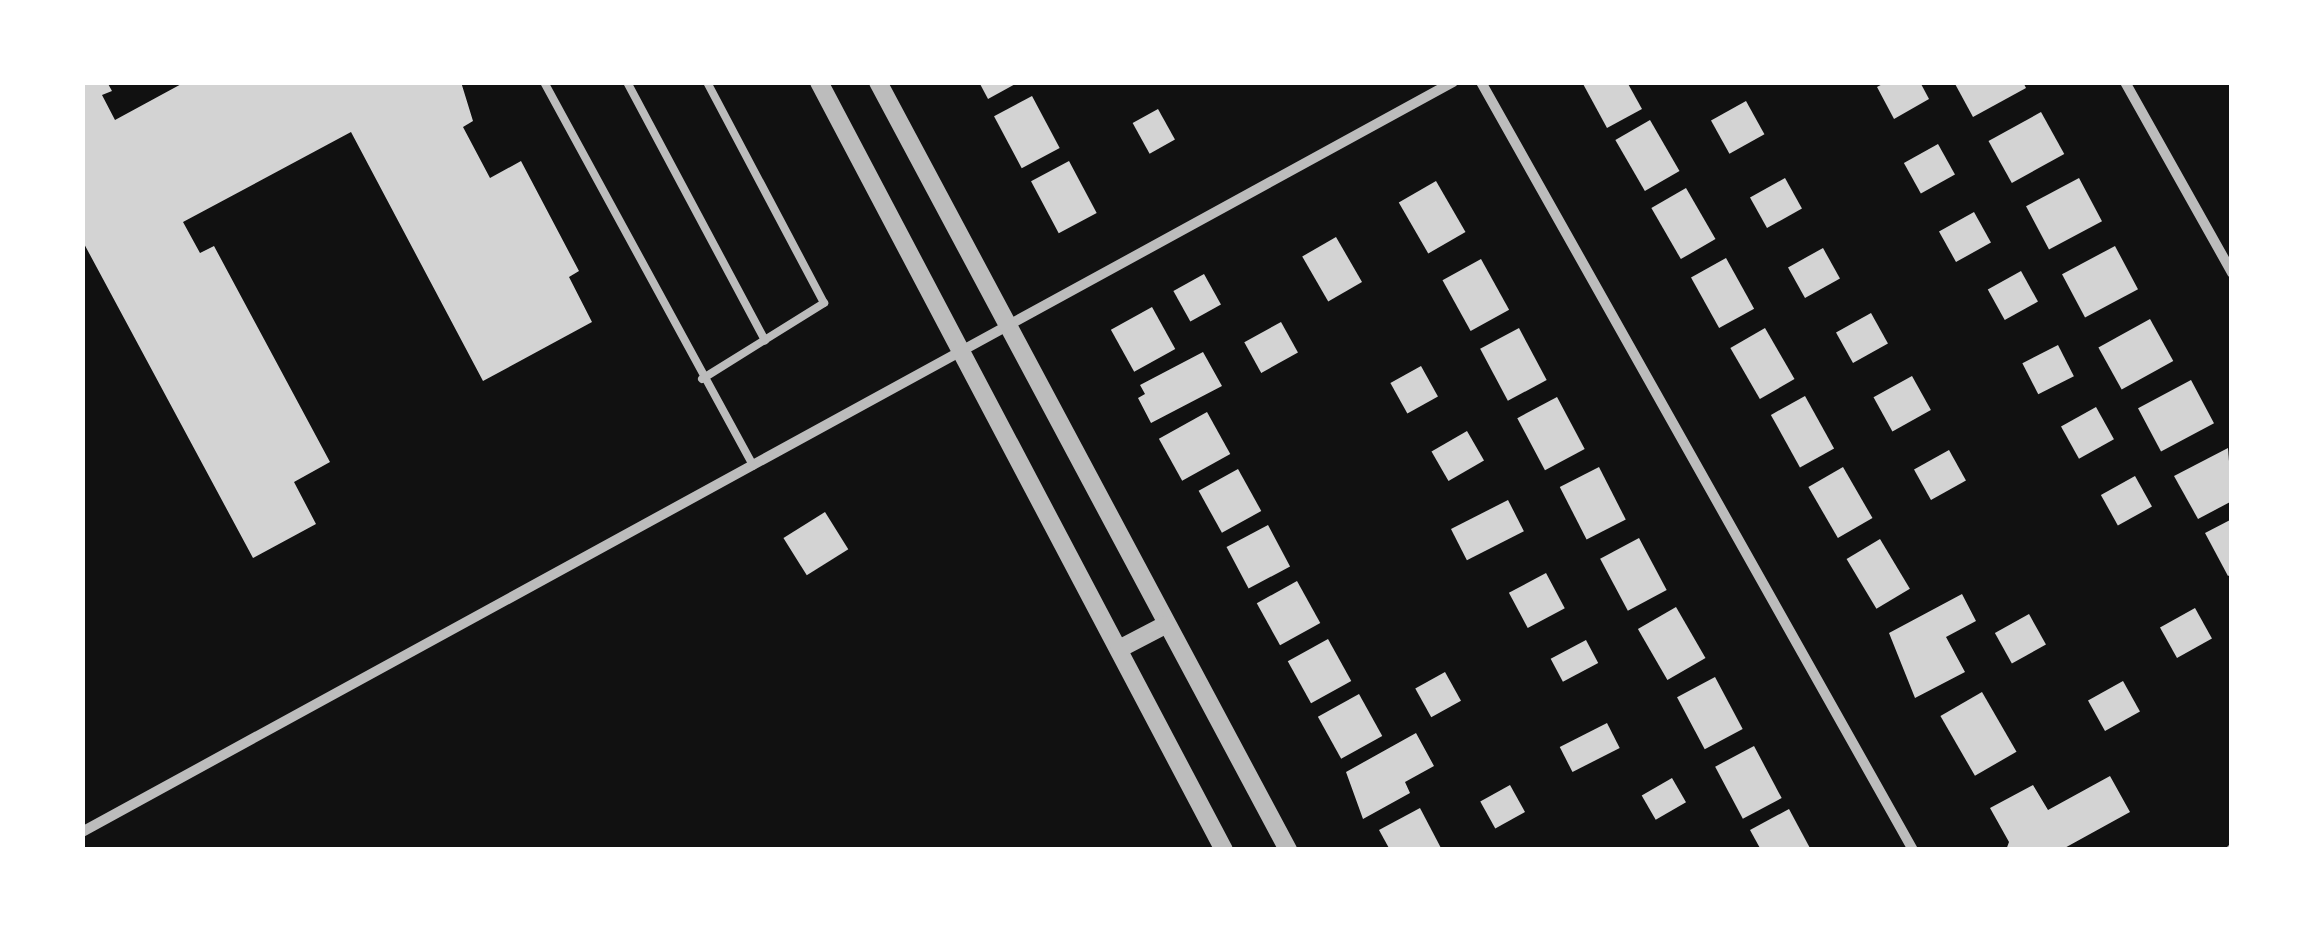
<!DOCTYPE html>
<html>
<head>
<meta charset="utf-8">
<style>
  body { margin:0 }
  #map { position:relative; width:2314px; height:932px; overflow:hidden; background:#111; font-family:"IBM Plex Sans",sans-serif }
  div>[style] { position:absolute }
  .building>* { inset:0; background:#d3d3d3; transform-origin:0 0 }
  .service>* { height:8px; margin:-4px; padding:0 4px; transform-origin:4px; border-radius:4px; background:#bcbcbc }
  .minor>* { height:10px; margin:-5px; padding:0 5px; transform-origin:5px; border-radius:5px; background:#bcbcbc }
  .tertiary>* { height:18px; margin:-9px; padding:0 9px; transform-origin:9px; border-radius:9px; background:#bcbcbc }
  span { translate:-50% -50%; white-space:nowrap; text-align:center; line-height:1.15; -webkit-text-stroke:10px #fff; paint-order:stroke }
  .frame { position:absolute; inset:0; border:85px solid #fff; pointer-events:none }
</style>
</head>
<body>
<div id="map">
  <div class="building">
    <div style="clip-path:polygon(82px 82px,107px 82px,112px 91px,102px 95px,115px 120px,185px 82px,461px 82px,473px 121px,463px 127px,490px 178px,521px 161px,579px 271px,569px 277px,592px 322px,483px 381px,351px 132px,183px 222px,200px 253px,214px 246px,330px 462px,294px 482px,316px 524px,253px 558px,82px 240px)"></div>
    <div style="clip-path:polygon(979px 82px,1019px 82px,988px 99px)"></div>
    <div style="clip-path:polygon(1582px 82px,1627px 82px,1642px 109px,1607px 128px)"></div>
    <div style="clip-path:polygon(1886px 82px,1920px 82px,1929px 99px,1894px 119px,1877px 87px)"></div>
    <div style="clip-path:polygon(1954px 82px,2023px 82px,2026px 88px,1973px 117px)"></div>
    <div style="left:1032px;top:96px;width:59px;height:43px;rotate:62deg"></div>
    <div style="left:1746px;top:101px;width:38px;height:40px;rotate:61deg"></div>
    <div style="left:1158px;top:109px;width:35px;height:29px;rotate:61deg"></div>
    <div style="left:2041px;top:112px;width:48px;height:60px;rotate:61deg"></div>
    <div style="left:1650px;top:120px;width:59px;height:40px;rotate:60deg"></div>
    <div style="left:1938px;top:144px;width:35px;height:39px;rotate:61deg"></div>
    <div style="left:1069px;top:161px;width:59px;height:43px;rotate:62deg"></div>
    <div style="left:1785px;top:178px;width:35px;height:40px;rotate:61deg"></div>
    <div style="left:2079px;top:178px;width:49px;height:60px;rotate:62deg"></div>
    <div style="left:1436px;top:181px;width:59px;height:43px;rotate:60deg"></div>
    <div style="left:1686px;top:188px;width:59px;height:40px;rotate:60deg"></div>
    <div style="left:1974px;top:212px;width:35px;height:40px;rotate:61deg"></div>
    <div style="left:1336px;top:237px;width:52px;height:39px;rotate:60deg"></div>
    <div style="left:2115px;top:246px;width:49px;height:60px;rotate:62deg"></div>
    <div style="left:1823px;top:248px;width:35px;height:40px;rotate:61deg"></div>
    <div style="left:1726px;top:258px;width:58px;height:40px;rotate:61deg"></div>
    <div style="left:1481px;top:259px;width:58px;height:44px;rotate:61deg"></div>
    <div style="left:2021px;top:271px;width:35px;height:38px;rotate:61deg"></div>
    <div style="left:1204px;top:274px;width:35px;height:35px;rotate:61deg"></div>
    <div style="left:1152px;top:307px;width:48px;height:47px;rotate:61deg"></div>
    <div style="left:1871px;top:313px;width:35px;height:40px;rotate:61deg"></div>
    <div style="left:2150px;top:319px;width:48px;height:59px;rotate:61deg"></div>
    <div style="left:1281px;top:322px;width:35px;height:42px;rotate:61deg"></div>
    <div style="left:1519px;top:328px;width:59px;height:44px;rotate:62deg"></div>
    <div style="left:1765px;top:328px;width:59px;height:40px;rotate:60deg"></div>
    <div style="left:2058px;top:345px;width:35px;height:40px;rotate:63deg"></div>
    <div style="clip-path:polygon(1203px 352px,1222px 386px,1151px 423px,1138px 398px,1145px 394px,1140px 385px)"></div>
    <div style="left:1421px;top:366px;width:35px;height:35px;rotate:61deg"></div>
    <div style="left:1912px;top:376px;width:39px;height:44px;rotate:61deg"></div>
    <div style="left:2191px;top:380px;width:49px;height:60px;rotate:62deg"></div>
    <div style="left:1805px;top:396px;width:60px;height:39px;rotate:61deg"></div>
    <div style="left:1557px;top:397px;width:59px;height:45px;rotate:62deg"></div>
    <div style="left:2096px;top:407px;width:37px;height:40px;rotate:61deg"></div>
    <div style="left:1207px;top:412px;width:48px;height:55px;rotate:61deg"></div>
    <div style="left:1467px;top:431px;width:34px;height:41px;rotate:60deg"></div>
    <div style="clip-path:polygon(2228px 448px,2232px 501px,2198px 519px,2174px 476px)"></div>
    <div style="left:1949px;top:450px;width:35px;height:40px;rotate:61deg"></div>
    <div style="left:1599px;top:467px;width:59px;height:44px;rotate:63deg"></div>
    <div style="left:1843px;top:467px;width:59px;height:40px;rotate:60deg"></div>
    <div style="left:1238px;top:469px;width:48px;height:45px;rotate:61deg"></div>
    <div style="left:2135px;top:476px;width:35px;height:39px;rotate:61deg"></div>
    <div style="left:1508px;top:500px;width:35px;height:64px;rotate:63deg"></div>
    <div style="left:825px;top:512px;width:44px;height:49px;rotate:58deg"></div>
    <div style="clip-path:polygon(2232px 519px,2232px 574px,2228px 576px,2205px 533px)"></div>
    <div style="left:1268px;top:525px;width:47px;height:47px;rotate:62deg"></div>
    <div style="left:1639px;top:538px;width:59px;height:44px;rotate:62deg"></div>
    <div style="left:1880px;top:539px;width:58px;height:39px;rotate:59deg"></div>
    <div style="left:1546px;top:573px;width:40px;height:42px;rotate:62deg"></div>
    <div style="left:1297px;top:581px;width:48px;height:46px;rotate:61deg"></div>
    <div style="clip-path:polygon(1962px 594px,1976px 621px,1946px 637px,1965px 672px,1915px 698px,1889px 633px)"></div>
    <div style="left:1676px;top:607px;width:59px;height:44px;rotate:60deg"></div>
    <div style="left:2195px;top:608px;width:35px;height:40px;rotate:61deg"></div>
    <div style="left:2029px;top:614px;width:35px;height:39px;rotate:61deg"></div>
    <div style="left:1328px;top:639px;width:48px;height:46px;rotate:61deg"></div>
    <div style="left:1586px;top:640px;width:26px;height:40px;rotate:62deg"></div>
    <div style="left:1445px;top:672px;width:33px;height:34px;rotate:61deg"></div>
    <div style="left:1715px;top:677px;width:59px;height:43px;rotate:62deg"></div>
    <div style="left:2123px;top:681px;width:35px;height:40px;rotate:61deg"></div>
    <div style="left:1982px;top:692px;width:69px;height:48px;rotate:60deg"></div>
    <div style="left:1359px;top:694px;width:48px;height:47px;rotate:61deg"></div>
    <div style="left:1607px;top:723px;width:28px;height:53px;rotate:63deg"></div>
    <div style="clip-path:polygon(1416px 733px,1434px 766px,1405px 782px,1410px 793px,1363px 819px,1346px 772px)"></div>
    <div style="left:1754px;top:746px;width:59px;height:44px;rotate:62deg"></div>
    <div style="clip-path:polygon(2110px 776px,2130px 812px,2061px 850px,2006px 850px,2009px 842px,1990px 808px,2033px 785px,2048px 810px)"></div>
    <div style="left:1672px;top:778px;width:28px;height:35px;rotate:60deg"></div>
    <div style="left:1510px;top:785px;width:31px;height:34px;rotate:61deg"></div>
    <div style="clip-path:polygon(1420px 808px,1442px 850px,1390px 850px,1379px 830px)"></div>
    <div style="clip-path:polygon(1789px 809px,1811px 850px,1761px 850px,1750px 830px)"></div>
  </div>
  <div class="service">
    <div style="left:544px;top:82px;width:437px;rotate:61.4deg"></div>
    <div style="left:627px;top:82px;width:293px;rotate:61.9deg"></div>
    <div style="left:702px;top:379px;width:144px;rotate:-31.9deg"></div>
    <div style="left:824px;top:303px;width:250px;rotate:-117.9deg"></div>
  </div>
  <div class="minor">
    <div style="left:1481px;top:82px;width:881px;rotate:60.64deg"></div>
    <div style="left:2125px;top:82px;width:219px;rotate:60.7deg"></div>
    <div style="left:82px;top:832px;width:1563px;rotate:-28.68deg"></div>
    <div style="left:2231px;top:850px;width:1px;rotate:-45deg"></div>
  </div>
  <div class="tertiary">
    <div style="left:819px;top:82px;width:868px;rotate:62.2deg"></div>
    <div style="left:878px;top:82px;width:871px;rotate:61.9deg"></div>
    <div style="left:1119px;top:649px;width:52px;rotate:-27.6deg"></div>
  </div>
  <div class="frame"></div>
</div>
</body>
</html>
